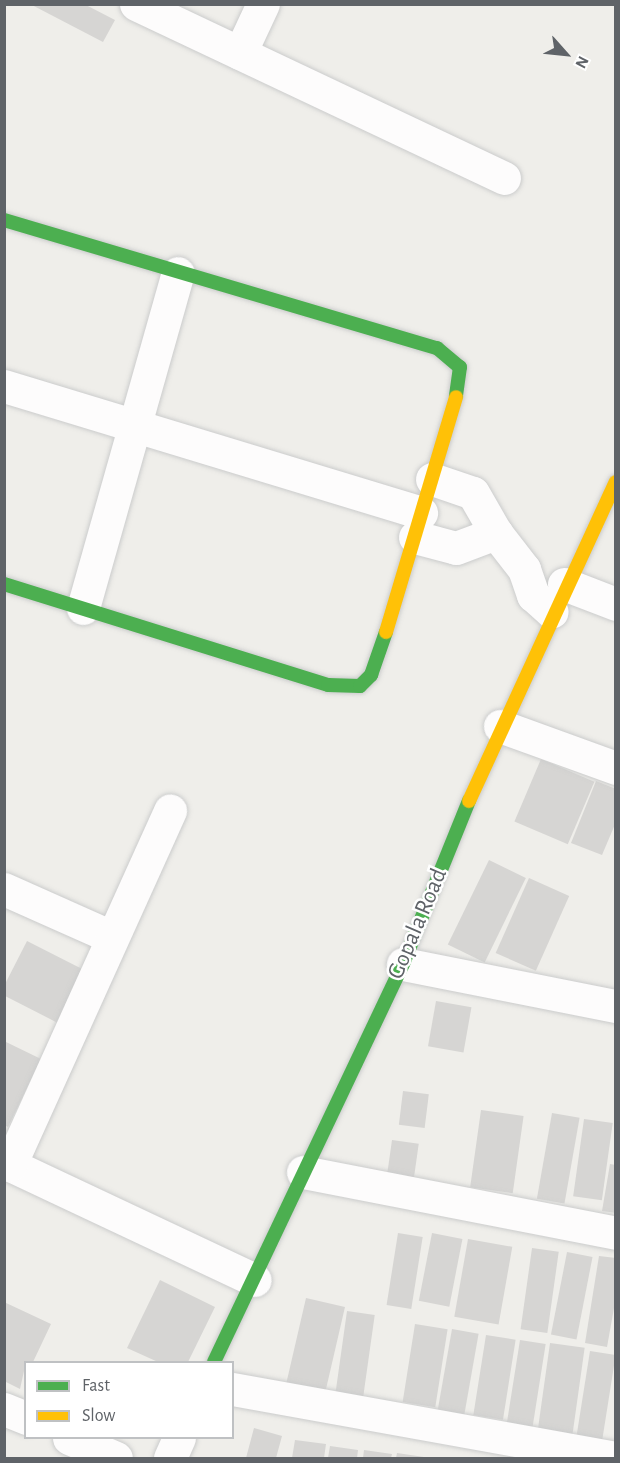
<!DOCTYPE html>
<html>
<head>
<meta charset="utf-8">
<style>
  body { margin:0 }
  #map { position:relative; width:620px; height:1463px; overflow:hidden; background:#efeeea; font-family:"Alegreya Sans",sans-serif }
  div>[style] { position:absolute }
  .building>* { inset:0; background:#d6d5d3; transform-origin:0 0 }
  .roads { filter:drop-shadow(0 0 2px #cbcccc) drop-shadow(0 0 2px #cbcccc) }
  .street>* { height:33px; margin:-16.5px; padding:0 16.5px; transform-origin:16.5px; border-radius:16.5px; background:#fdfcfc }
  .fast>* { height:14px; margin:-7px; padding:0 7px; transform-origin:7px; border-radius:7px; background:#4caf50 }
  .slow>* { height:14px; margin:-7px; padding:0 7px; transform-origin:7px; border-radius:7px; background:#ffc107 }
  span { translate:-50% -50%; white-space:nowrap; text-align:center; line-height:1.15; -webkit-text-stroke:5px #fff; paint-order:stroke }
  .street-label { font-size:24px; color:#5f6368 }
  .frame { position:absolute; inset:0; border:6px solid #5f6368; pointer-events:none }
  .legend { position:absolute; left:24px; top:1361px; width:210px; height:78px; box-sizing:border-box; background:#fff; border:2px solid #bfc1c3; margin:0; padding:8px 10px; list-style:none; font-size:18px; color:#5f6368 }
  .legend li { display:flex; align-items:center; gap:12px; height:30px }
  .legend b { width:30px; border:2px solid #bfc1c3 }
  .north { position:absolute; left:536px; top:24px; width:60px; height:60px; -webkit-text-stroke:4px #fff; paint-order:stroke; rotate:117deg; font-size:16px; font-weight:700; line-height:24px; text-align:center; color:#5f6368 }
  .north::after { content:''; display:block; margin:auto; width:21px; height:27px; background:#5f6368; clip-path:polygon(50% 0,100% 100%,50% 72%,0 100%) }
</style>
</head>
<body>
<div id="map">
  <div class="building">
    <div style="clip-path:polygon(30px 4px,84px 4px,115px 20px,103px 42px)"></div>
    <div style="left:541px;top:759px;width:58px;height:68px;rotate:23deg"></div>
    <div style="clip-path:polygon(596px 781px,616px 789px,616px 822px,602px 855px,571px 843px)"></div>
    <div style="left:489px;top:860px;width:41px;height:94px;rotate:26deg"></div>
    <div style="left:529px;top:878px;width:44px;height:82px;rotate:24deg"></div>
    <div style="left:27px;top:941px;width:68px;height:59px;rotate:27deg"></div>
    <div style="left:436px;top:1001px;width:36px;height:46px;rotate:10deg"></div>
    <div style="clip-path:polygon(4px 1041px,41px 1059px,8px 1127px,4px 1125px)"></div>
    <div style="left:403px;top:1091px;width:26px;height:34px;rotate:7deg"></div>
    <div style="left:481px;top:1110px;width:43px;height:78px;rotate:8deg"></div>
    <div style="left:552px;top:1113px;width:28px;height:87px;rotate:10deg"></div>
    <div style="left:584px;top:1119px;width:29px;height:78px;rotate:8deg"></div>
    <div style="left:392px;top:1140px;width:27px;height:40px;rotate:8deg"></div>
    <div style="clip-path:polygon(610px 1164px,616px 1165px,616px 1213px,602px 1211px)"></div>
    <div style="left:398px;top:1233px;width:25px;height:73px;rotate:9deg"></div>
    <div style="left:432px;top:1233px;width:31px;height:69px;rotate:11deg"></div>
    <div style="left:468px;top:1239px;width:45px;height:79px;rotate:10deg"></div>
    <div style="left:532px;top:1248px;width:27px;height:82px;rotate:8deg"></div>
    <div style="left:567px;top:1252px;width:26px;height:84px;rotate:11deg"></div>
    <div style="clip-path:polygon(599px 1256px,616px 1258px,616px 1297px,607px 1347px,585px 1343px)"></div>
    <div style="clip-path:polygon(160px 1280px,215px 1307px,188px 1362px,158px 1362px,127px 1348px)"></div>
    <div style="left:306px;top:1298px;width:40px;height:93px;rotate:13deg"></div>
    <div style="clip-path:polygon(4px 1302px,51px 1324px,33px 1362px,26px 1362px,20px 1389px,4px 1381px)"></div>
    <div style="left:347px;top:1311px;width:28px;height:84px;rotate:8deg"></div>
    <div style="left:415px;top:1324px;width:33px;height:79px;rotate:9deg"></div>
    <div style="left:452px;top:1329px;width:27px;height:82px;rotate:10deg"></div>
    <div style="left:486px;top:1335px;width:30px;height:81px;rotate:9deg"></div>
    <div style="left:520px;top:1340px;width:26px;height:84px;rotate:9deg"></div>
    <div style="left:550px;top:1343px;width:35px;height:88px;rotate:8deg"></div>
    <div style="left:590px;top:1351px;width:26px;height:89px;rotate:9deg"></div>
    <div style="clip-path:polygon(254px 1428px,282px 1436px,276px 1458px,246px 1458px)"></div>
    <div style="clip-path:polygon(295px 1440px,326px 1444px,324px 1458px,292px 1458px)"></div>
    <div style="clip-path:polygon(330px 1446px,358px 1450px,357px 1458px,328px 1458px)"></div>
    <div style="clip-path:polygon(364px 1450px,392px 1454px,391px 1458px,363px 1458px)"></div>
    <div style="clip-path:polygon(397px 1453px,424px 1457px,424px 1458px,396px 1458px)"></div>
  </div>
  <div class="roads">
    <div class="street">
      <div style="left:136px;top:4px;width:407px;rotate:25.3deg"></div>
      <div style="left:240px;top:53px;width:54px;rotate:-64.9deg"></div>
      <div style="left:4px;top:386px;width:436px;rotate:16.9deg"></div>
      <div style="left:432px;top:479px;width:43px;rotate:18.9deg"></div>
      <div style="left:473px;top:493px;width:46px;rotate:60.1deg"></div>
      <div style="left:496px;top:533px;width:46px;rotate:52.1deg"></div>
      <div style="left:524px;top:569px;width:28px;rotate:71deg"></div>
      <div style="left:533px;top:595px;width:25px;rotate:42deg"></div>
      <div style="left:415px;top:537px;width:42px;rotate:15deg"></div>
      <div style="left:456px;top:548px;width:43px;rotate:-20.6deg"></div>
      <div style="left:564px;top:584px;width:56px;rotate:21deg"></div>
      <div style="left:83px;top:608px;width:348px;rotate:-74.2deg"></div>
      <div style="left:500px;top:726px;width:123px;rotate:19.9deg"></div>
      <div style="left:4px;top:889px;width:118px;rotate:24deg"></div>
      <div style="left:403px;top:964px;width:217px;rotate:11.2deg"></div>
      <div style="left:4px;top:1162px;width:277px;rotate:25.2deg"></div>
      <div style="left:10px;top:1165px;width:389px;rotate:-65.7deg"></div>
      <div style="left:303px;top:1172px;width:319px;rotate:11deg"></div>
      <div style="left:232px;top:1389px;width:389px;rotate:10.2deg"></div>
      <div style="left:4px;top:1409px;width:24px;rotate:22deg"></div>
      <div style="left:69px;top:1438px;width:51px;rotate:23.1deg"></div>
      <div style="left:170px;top:1458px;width:22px;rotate:-66deg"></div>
    </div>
    <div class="fast">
      <div style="left:4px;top:220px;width:452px;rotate:16.5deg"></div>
      <div style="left:437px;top:348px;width:30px;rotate:40deg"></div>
      <div style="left:460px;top:367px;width:30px;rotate:98deg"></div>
      <div style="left:4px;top:584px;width:339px;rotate:17.3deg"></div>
      <div style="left:328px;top:685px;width:32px;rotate:2deg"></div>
      <div style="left:360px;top:686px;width:16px;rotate:-45deg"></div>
      <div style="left:371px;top:675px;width:46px;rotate:-70.8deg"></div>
      <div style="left:214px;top:1362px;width:441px;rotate:-64.6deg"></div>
      <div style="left:403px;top:964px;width:176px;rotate:-68deg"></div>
    </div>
    <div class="slow">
      <div style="left:386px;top:632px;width:245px;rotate:-73.4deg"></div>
      <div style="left:469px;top:801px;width:351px;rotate:-65.3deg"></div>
    </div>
  </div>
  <div class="street-label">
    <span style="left:418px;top:924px;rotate:-67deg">Gopala Road</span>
  </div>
  <div class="frame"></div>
  <ul class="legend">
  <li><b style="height:8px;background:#4caf50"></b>Fast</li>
  <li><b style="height:8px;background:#ffc107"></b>Slow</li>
  </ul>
  <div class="north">N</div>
</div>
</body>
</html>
